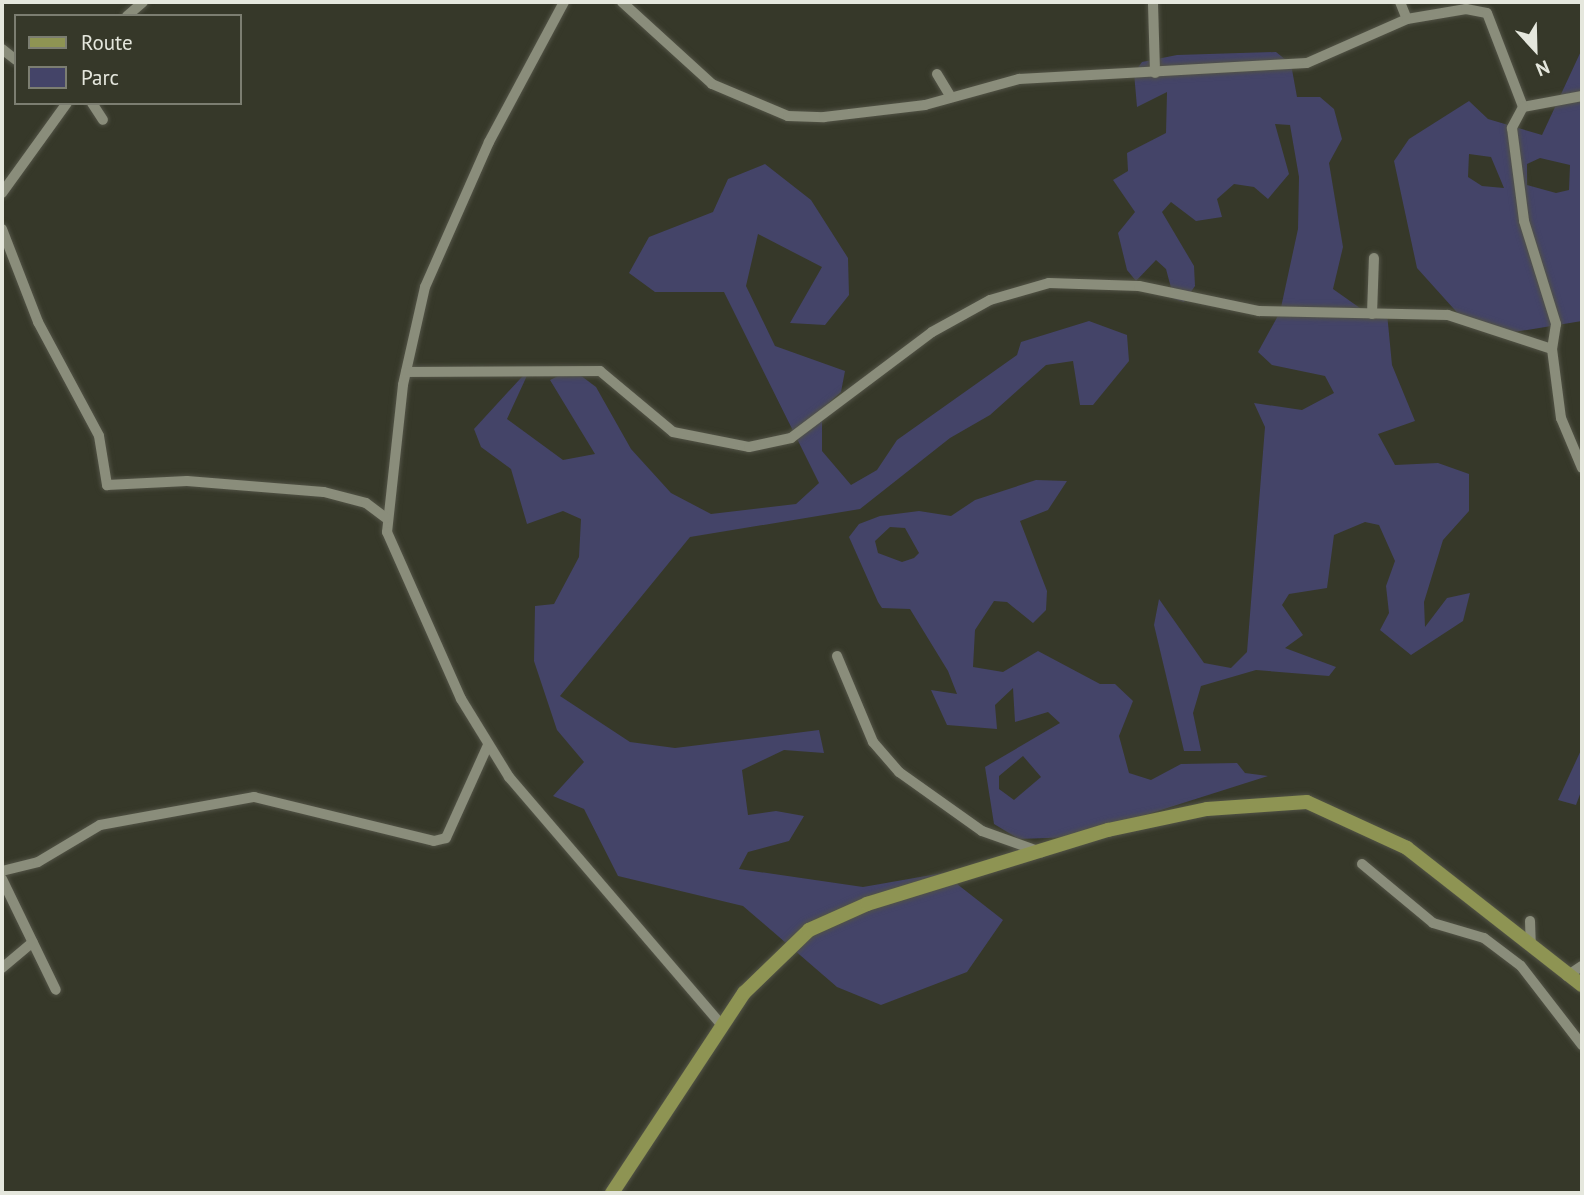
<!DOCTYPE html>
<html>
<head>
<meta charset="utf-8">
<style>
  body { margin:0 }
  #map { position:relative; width:1584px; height:1195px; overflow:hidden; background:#363829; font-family:"PT Sans",sans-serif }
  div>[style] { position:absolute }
  .green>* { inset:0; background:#444468 }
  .roads { filter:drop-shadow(0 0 2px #525346) drop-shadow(0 0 2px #525346) }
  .minor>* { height:10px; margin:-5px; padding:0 5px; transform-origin:5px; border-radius:5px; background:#8a8d7b }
  .major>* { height:14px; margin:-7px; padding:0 7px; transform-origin:7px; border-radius:7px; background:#8e9453 }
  span { translate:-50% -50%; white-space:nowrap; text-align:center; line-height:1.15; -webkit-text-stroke:6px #363829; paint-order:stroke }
  .frame { position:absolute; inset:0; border:4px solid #e5e7dd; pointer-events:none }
  .legend { position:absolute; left:14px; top:14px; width:228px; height:91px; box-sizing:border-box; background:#363829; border:2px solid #7c7e71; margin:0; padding:9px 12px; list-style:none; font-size:21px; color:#e5e7dd }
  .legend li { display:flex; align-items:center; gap:14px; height:35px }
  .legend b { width:35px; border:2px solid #7c7e71 }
  .north { position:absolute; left:1500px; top:14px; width:70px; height:70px; -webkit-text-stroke:5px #363829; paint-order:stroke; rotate:158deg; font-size:19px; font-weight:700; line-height:28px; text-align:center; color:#e5e7dd }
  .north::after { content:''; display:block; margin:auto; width:24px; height:32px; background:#e5e7dd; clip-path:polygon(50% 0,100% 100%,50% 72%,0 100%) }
</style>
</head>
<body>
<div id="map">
  <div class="green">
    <div style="clip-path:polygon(evenodd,1582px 49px,1582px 321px,1514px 332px,1462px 318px,1417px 268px,1394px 161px,1409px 139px,1469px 101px,1488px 119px,1542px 135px,1582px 49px,1469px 154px,1491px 157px,1504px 188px,1482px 186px,1468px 177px,1469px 154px,1582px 49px,1540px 158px,1570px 165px,1569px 190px,1556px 193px,1527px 185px,1527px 164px,1540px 158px)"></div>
    <div style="clip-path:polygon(1276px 52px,1291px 64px,1297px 97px,1320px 97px,1334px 109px,1342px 139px,1329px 163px,1343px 247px,1333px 289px,1367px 313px,1387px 313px,1392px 365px,1415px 421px,1378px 434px,1395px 465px,1438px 463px,1469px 474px,1469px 511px,1443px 540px,1424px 602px,1425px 627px,1447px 598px,1470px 593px,1463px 621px,1411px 655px,1380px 630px,1389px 613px,1386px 586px,1395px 561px,1379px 525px,1365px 522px,1334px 535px,1327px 588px,1289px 594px,1282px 605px,1303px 635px,1285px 648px,1336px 667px,1329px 676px,1256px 670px,1201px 686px,1193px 713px,1201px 751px,1184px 751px,1154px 625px,1159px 599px,1204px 663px,1231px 668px,1247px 652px,1265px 427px,1254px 403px,1302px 410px,1334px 393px,1325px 376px,1272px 365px,1258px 352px,1280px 312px,1298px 229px,1299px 177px,1290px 125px,1275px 124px,1289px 174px,1268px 199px,1254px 187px,1234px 184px,1217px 199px,1222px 217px,1196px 221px,1171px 202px,1162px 212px,1194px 266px,1195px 286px,1184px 302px,1174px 299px,1166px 269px,1156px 260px,1136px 281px,1127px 270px,1118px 233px,1135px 212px,1113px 180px,1128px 171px,1127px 153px,1166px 133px,1167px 92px,1137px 107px,1134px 73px,1142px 62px,1177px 55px)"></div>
    <div style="clip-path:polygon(765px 164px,811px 200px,848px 258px,849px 295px,825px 325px,790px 323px,822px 267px,758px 234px,746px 286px,775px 346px,845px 371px,841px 392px,822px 409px,822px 451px,851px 485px,877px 470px,897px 440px,1017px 355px,1021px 342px,1089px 321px,1127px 335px,1129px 361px,1093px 405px,1080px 405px,1073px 361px,1046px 365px,990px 415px,950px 438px,860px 509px,690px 537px,560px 696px,630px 742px,675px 748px,819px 730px,824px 753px,784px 750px,742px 770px,748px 815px,776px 811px,804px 816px,789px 841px,748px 852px,739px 869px,863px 887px,943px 873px,1003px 920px,967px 972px,881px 1005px,837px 987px,743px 906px,618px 876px,584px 809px,553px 796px,584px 762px,557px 730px,534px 661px,535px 606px,554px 604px,579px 557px,581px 519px,563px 511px,527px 524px,511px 469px,481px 447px,474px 429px,531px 367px,507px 419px,563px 460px,595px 454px,550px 380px,572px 369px,596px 387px,631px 449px,671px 493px,711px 514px,796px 504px,819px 483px,724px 292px,655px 292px,629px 273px,649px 237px,713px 212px,728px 179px)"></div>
    <div style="clip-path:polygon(evenodd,1036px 480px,1067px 481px,1048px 510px,1020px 521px,1047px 591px,1046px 610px,1033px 623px,1007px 602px,994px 601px,975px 630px,973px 667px,1003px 672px,1038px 651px,1100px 684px,1115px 684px,1133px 701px,1119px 736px,1129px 773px,1151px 780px,1181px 764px,1237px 763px,1245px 773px,1268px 776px,1076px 837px,1019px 839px,994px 824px,985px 767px,1060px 723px,1048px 712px,1015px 722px,1013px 688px,995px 705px,997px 729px,947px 725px,931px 690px,957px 694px,948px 671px,910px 609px,882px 608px,878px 602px,849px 537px,859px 524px,880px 516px,919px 511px,951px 516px,975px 500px,1036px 480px,890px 527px,905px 528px,919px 553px,914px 558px,902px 562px,878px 553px,875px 541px,890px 527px,1036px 480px,1023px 756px,1041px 777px,1014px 800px,999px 789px,999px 776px,1023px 756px)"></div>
    <div style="clip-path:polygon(1582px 748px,1582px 789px,1576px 805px,1558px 800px)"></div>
  </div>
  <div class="roads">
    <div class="minor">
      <div style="left:564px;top:2px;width:159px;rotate:118.2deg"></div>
      <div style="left:489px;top:142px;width:158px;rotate:113.8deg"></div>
      <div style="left:425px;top:287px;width:100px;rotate:102.7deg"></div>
      <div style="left:403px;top:385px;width:148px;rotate:96.2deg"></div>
      <div style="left:387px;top:532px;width:183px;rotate:66.1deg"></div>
      <div style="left:461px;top:699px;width:92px;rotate:58.4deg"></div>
      <div style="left:509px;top:777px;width:326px;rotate:49.4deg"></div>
      <div style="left:622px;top:2px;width:122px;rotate:42.3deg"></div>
      <div style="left:712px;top:84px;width:82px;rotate:22.8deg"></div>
      <div style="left:788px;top:116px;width:36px;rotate:2deg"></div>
      <div style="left:824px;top:117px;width:102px;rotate:-6.8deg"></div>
      <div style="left:925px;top:105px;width:98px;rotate:-15.5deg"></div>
      <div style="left:1019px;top:79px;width:288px;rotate:-3.2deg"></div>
      <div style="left:1307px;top:63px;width:109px;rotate:-23.7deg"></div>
      <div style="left:1400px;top:2px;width:18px;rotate:68deg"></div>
      <div style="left:1407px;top:19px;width:60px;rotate:-9.6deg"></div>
      <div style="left:1466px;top:9px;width:21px;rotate:11deg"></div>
      <div style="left:1487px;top:13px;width:101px;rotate:69deg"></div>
      <div style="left:1153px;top:4px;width:69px;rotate:88.3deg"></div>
      <div style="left:127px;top:16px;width:21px;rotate:-41deg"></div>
      <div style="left:2px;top:49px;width:18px;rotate:38deg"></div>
      <div style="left:937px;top:74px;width:27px;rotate:59deg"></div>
      <div style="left:1582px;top:96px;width:60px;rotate:169.4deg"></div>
      <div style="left:1523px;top:107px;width:24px;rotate:118deg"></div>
      <div style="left:1512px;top:128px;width:94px;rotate:82.6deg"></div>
      <div style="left:1524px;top:221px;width:108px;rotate:72.7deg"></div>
      <div style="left:1556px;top:324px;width:25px;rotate:99deg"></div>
      <div style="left:1552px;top:349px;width:70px;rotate:82.6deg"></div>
      <div style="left:1561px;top:418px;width:54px;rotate:67.2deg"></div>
      <div style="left:92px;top:103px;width:20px;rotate:57deg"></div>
      <div style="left:2px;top:193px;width:111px;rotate:-54.2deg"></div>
      <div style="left:2px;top:229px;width:100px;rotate:68.8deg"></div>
      <div style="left:38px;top:322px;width:129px;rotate:61.8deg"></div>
      <div style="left:99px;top:436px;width:50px;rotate:80.7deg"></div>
      <div style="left:107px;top:485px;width:80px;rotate:-2.9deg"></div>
      <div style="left:187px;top:481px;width:137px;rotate:4.6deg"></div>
      <div style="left:324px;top:492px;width:43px;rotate:14.7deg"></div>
      <div style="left:366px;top:503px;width:25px;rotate:37deg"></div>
      <div style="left:1372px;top:314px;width:56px;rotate:-88deg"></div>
      <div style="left:406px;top:372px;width:194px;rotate:-0.3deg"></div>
      <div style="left:600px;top:371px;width:95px;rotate:39.9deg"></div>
      <div style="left:673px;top:432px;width:77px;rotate:11.2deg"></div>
      <div style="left:749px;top:447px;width:43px;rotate:-12.1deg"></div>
      <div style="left:791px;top:438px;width:176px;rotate:-36.9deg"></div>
      <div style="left:932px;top:332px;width:66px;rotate:-28.9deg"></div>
      <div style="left:990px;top:300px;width:61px;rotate:-16.1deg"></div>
      <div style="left:1049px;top:283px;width:90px;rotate:1.9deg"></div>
      <div style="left:1139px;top:286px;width:123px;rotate:11.8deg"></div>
      <div style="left:1259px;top:311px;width:189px;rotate:1.2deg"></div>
      <div style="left:1448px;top:315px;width:109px;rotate:18.1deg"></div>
      <div style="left:837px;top:656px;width:93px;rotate:67.3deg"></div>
      <div style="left:873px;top:742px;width:40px;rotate:49deg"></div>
      <div style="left:899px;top:772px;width:102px;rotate:35.4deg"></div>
      <div style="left:982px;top:831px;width:63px;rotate:19.6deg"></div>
      <div style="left:1362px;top:864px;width:92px;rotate:39.7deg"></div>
      <div style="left:1433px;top:923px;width:53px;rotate:16.4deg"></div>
      <div style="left:1484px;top:938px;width:46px;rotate:37.1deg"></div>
      <div style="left:1521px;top:966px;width:100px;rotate:52.3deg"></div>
      <div style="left:2px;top:871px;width:37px;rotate:-14deg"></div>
      <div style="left:38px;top:862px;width:72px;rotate:-30.8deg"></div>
      <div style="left:100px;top:825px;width:157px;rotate:-10.3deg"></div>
      <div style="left:254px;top:797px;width:185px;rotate:13.7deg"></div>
      <div style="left:434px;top:841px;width:12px;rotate:-14deg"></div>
      <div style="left:446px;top:838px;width:102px;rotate:-65.7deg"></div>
      <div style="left:2px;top:879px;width:123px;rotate:64.1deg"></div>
      <div style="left:1530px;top:921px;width:25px;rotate:88deg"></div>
      <div style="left:2px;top:968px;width:40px;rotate:-40deg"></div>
      <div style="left:1567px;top:976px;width:18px;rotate:-34deg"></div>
    </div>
    <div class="major">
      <div style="left:612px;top:1193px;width:240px;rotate:-56.6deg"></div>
      <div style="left:744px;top:993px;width:91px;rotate:-44.1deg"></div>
      <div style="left:809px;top:930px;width:64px;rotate:-24.1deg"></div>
      <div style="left:867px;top:904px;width:252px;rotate:-17.1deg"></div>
      <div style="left:1108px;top:830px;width:101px;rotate:-12deg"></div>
      <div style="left:1207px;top:809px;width:100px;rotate:-4deg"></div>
      <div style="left:1307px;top:802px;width:110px;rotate:24.7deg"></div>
      <div style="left:1407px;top:848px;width:222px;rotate:38.1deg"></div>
    </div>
  </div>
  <div class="frame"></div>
  <ul class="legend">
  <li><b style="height:9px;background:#8e9453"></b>Route</li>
  <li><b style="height:19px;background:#444468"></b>Parc</li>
  </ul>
  <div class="north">N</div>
</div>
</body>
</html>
